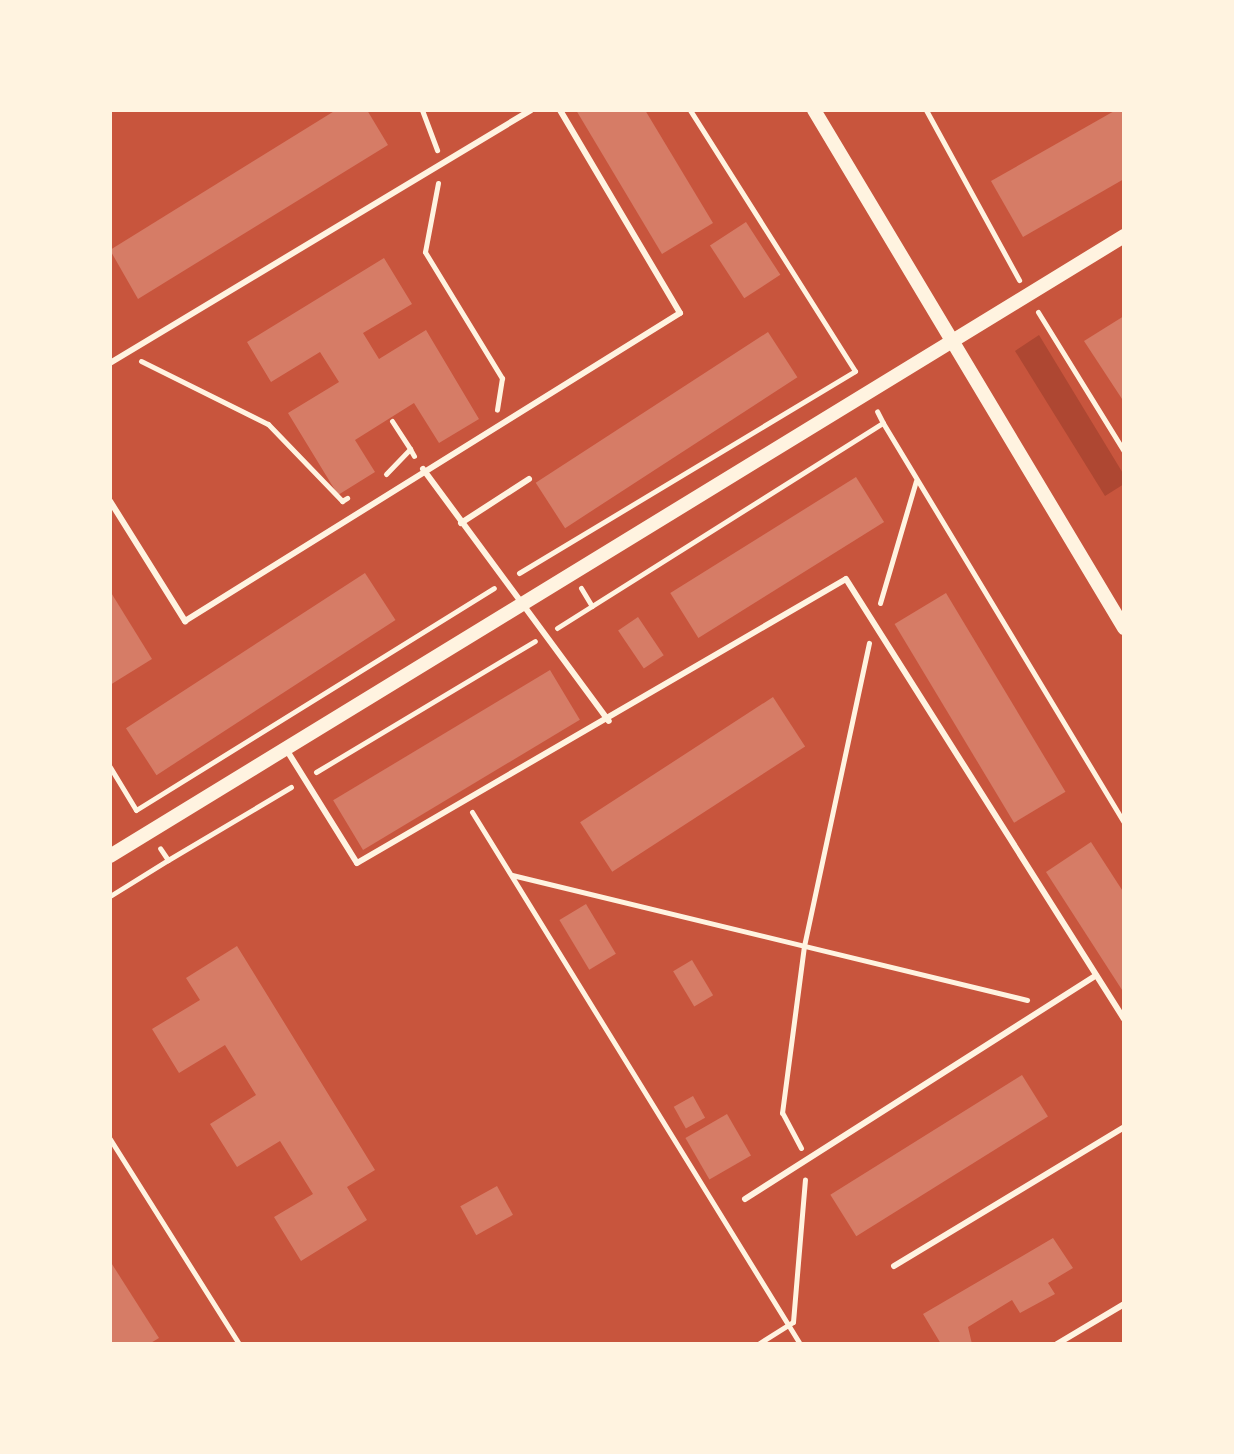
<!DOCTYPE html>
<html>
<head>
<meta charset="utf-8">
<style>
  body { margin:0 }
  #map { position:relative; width:1234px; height:1454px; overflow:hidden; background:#c8553d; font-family:Raleway,sans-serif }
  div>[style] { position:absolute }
  .green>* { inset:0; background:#ae4732 }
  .building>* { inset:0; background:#d67c66; transform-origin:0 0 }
  .path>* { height:5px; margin:-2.5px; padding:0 2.5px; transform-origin:2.5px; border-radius:2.5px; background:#fff3e0 }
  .service>* { height:6px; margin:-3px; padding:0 3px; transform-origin:3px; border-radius:3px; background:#fff3e0 }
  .tertiary>* { height:14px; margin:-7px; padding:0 7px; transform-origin:7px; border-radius:7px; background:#fff3e0 }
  span { translate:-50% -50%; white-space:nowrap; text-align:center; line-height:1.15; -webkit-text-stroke:6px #fff3e0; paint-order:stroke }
  .frame { position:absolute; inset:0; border:112px solid #fff3e0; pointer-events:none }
</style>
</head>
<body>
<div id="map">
  <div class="green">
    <div style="clip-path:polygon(1039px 335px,1124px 475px,1124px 484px,1105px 496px,1015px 351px)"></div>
  </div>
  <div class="building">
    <div style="clip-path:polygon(336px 110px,367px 110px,388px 145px,138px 299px,110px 250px)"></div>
    <div style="clip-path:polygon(576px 110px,645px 110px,713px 223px,662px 254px)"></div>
    <div style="clip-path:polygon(1116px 110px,1124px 110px,1124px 179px,1023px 237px,991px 181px)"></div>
    <div style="left:746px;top:222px;width:63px;height:43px;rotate:57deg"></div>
    <div style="clip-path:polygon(384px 258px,412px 304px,363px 333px,379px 359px,426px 330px,479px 419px,439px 443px,414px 403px,355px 440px,375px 472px,338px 495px,288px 413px,339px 382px,320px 352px,271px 382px,247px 342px)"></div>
    <div style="clip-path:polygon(1124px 316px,1124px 402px,1084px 341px)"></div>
    <div style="left:768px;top:332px;width:54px;height:277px;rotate:57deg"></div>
    <div style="left:856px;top:477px;width:53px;height:219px;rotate:58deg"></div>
    <div style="left:365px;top:573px;width:56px;height:285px;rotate:57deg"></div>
    <div style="clip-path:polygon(110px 591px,152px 659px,110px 685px)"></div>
    <div style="left:946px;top:593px;width:232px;height:60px;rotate:59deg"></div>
    <div style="left:638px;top:617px;width:46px;height:24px;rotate:56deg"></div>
    <div style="left:550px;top:670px;width:58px;height:253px;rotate:59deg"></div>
    <div style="left:773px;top:697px;width:59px;height:230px;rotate:57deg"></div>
    <div style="clip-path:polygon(1091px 842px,1124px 893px,1124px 993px,1046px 872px)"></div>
    <div style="left:586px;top:904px;width:58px;height:31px;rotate:59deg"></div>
    <div style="clip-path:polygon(237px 946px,375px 1170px,347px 1187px,367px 1220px,301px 1261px,274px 1217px,313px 1194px,280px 1141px,237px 1167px,210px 1124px,256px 1095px,225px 1045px,179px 1073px,152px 1029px,200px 1000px,186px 978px)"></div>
    <div style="left:692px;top:960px;width:41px;height:22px;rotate:59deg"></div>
    <div style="left:1022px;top:1075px;width:49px;height:226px;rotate:58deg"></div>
    <div style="left:693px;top:1096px;width:25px;height:22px;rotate:61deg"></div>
    <div style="left:727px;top:1114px;width:48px;height:48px;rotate:60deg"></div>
    <div style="left:497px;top:1186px;width:33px;height:42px;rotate:61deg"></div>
    <div style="clip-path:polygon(1053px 1238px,1073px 1268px,1048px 1283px,1055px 1294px,1020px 1313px,1012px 1300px,968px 1327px,972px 1344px,941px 1344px,923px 1314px)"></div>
    <div style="clip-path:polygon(110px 1261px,159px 1338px,149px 1344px,110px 1344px)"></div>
  </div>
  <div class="path">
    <div style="left:422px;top:110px;width:43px;rotate:69.4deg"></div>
    <div style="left:926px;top:110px;width:194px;rotate:61.3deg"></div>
    <div style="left:438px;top:183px;width:70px;rotate:100.7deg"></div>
    <div style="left:425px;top:252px;width:148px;rotate:58.6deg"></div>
    <div style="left:502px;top:378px;width:32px;rotate:99deg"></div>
    <div style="left:1038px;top:312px;width:163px;rotate:58.3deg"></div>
    <div style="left:141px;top:361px;width:142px;rotate:26.4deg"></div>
    <div style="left:268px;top:424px;width:107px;rotate:46.1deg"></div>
    <div style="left:342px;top:501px;width:6px;rotate:-31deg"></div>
    <div style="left:392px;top:421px;width:33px;rotate:57deg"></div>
    <div style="left:883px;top:423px;width:466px;rotate:58.9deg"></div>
    <div style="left:386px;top:474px;width:35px;rotate:-46deg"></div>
    <div style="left:410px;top:449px;width:8px;rotate:60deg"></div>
    <div style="left:519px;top:573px;width:392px;rotate:-31deg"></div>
    <div style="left:855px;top:371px;width:309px;rotate:-122.3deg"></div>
    <div style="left:581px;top:588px;width:21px;rotate:59deg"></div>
    <div style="left:880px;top:603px;width:127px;rotate:-73.6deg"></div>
    <div style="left:557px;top:628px;width:385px;rotate:-32.2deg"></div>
    <div style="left:883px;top:423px;width:13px;rotate:-117deg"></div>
    <div style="left:110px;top:767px;width:50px;rotate:58.8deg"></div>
    <div style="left:136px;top:810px;width:421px;rotate:-31.8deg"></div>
    <div style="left:316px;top:772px;width:255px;rotate:-30.9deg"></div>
    <div style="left:472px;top:812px;width:625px;rotate:58.34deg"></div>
    <div style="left:168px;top:860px;width:143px;rotate:-30.7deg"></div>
    <div style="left:512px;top:875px;width:530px;rotate:13.64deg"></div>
    <div style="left:110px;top:896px;width:68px;rotate:-31.8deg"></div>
    <div style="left:168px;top:860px;width:14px;rotate:-124deg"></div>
    <div style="left:110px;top:1139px;width:242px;rotate:57.8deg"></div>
    <div style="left:801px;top:1148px;width:40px;rotate:-118deg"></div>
    <div style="left:782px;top:1113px;width:168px;rotate:-82.5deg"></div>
    <div style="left:804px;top:946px;width:310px;rotate:-77.9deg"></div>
    <div style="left:758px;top:1344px;width:41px;rotate:-32.2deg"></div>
    <div style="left:793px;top:1322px;width:143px;rotate:-85.2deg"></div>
  </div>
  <div class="service">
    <div style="left:110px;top:363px;width:491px;rotate:-31deg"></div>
    <div style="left:423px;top:469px;width:313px;rotate:53.6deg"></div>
    <div style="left:110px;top:501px;width:142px;rotate:58deg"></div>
    <div style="left:185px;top:621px;width:583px;rotate:-31.89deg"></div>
    <div style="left:680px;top:313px;width:236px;rotate:-120.6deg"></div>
    <div style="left:461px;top:523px;width:81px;rotate:-32.9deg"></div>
    <div style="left:286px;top:749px;width:134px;rotate:58.1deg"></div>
    <div style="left:357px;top:863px;width:565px;rotate:-30.15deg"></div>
    <div style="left:846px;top:579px;width:520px;rotate:57.71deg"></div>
    <div style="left:745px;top:1199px;width:416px;rotate:-32.5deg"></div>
    <div style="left:894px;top:1266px;width:269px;rotate:-31.1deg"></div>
    <div style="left:1057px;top:1344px;width:78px;rotate:-30.8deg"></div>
  </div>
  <div class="tertiary">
    <div style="left:814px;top:110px;width:604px;rotate:59.1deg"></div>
    <div style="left:110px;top:856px;width:1189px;rotate:-31.44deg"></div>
  </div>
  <div class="frame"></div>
</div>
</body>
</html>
